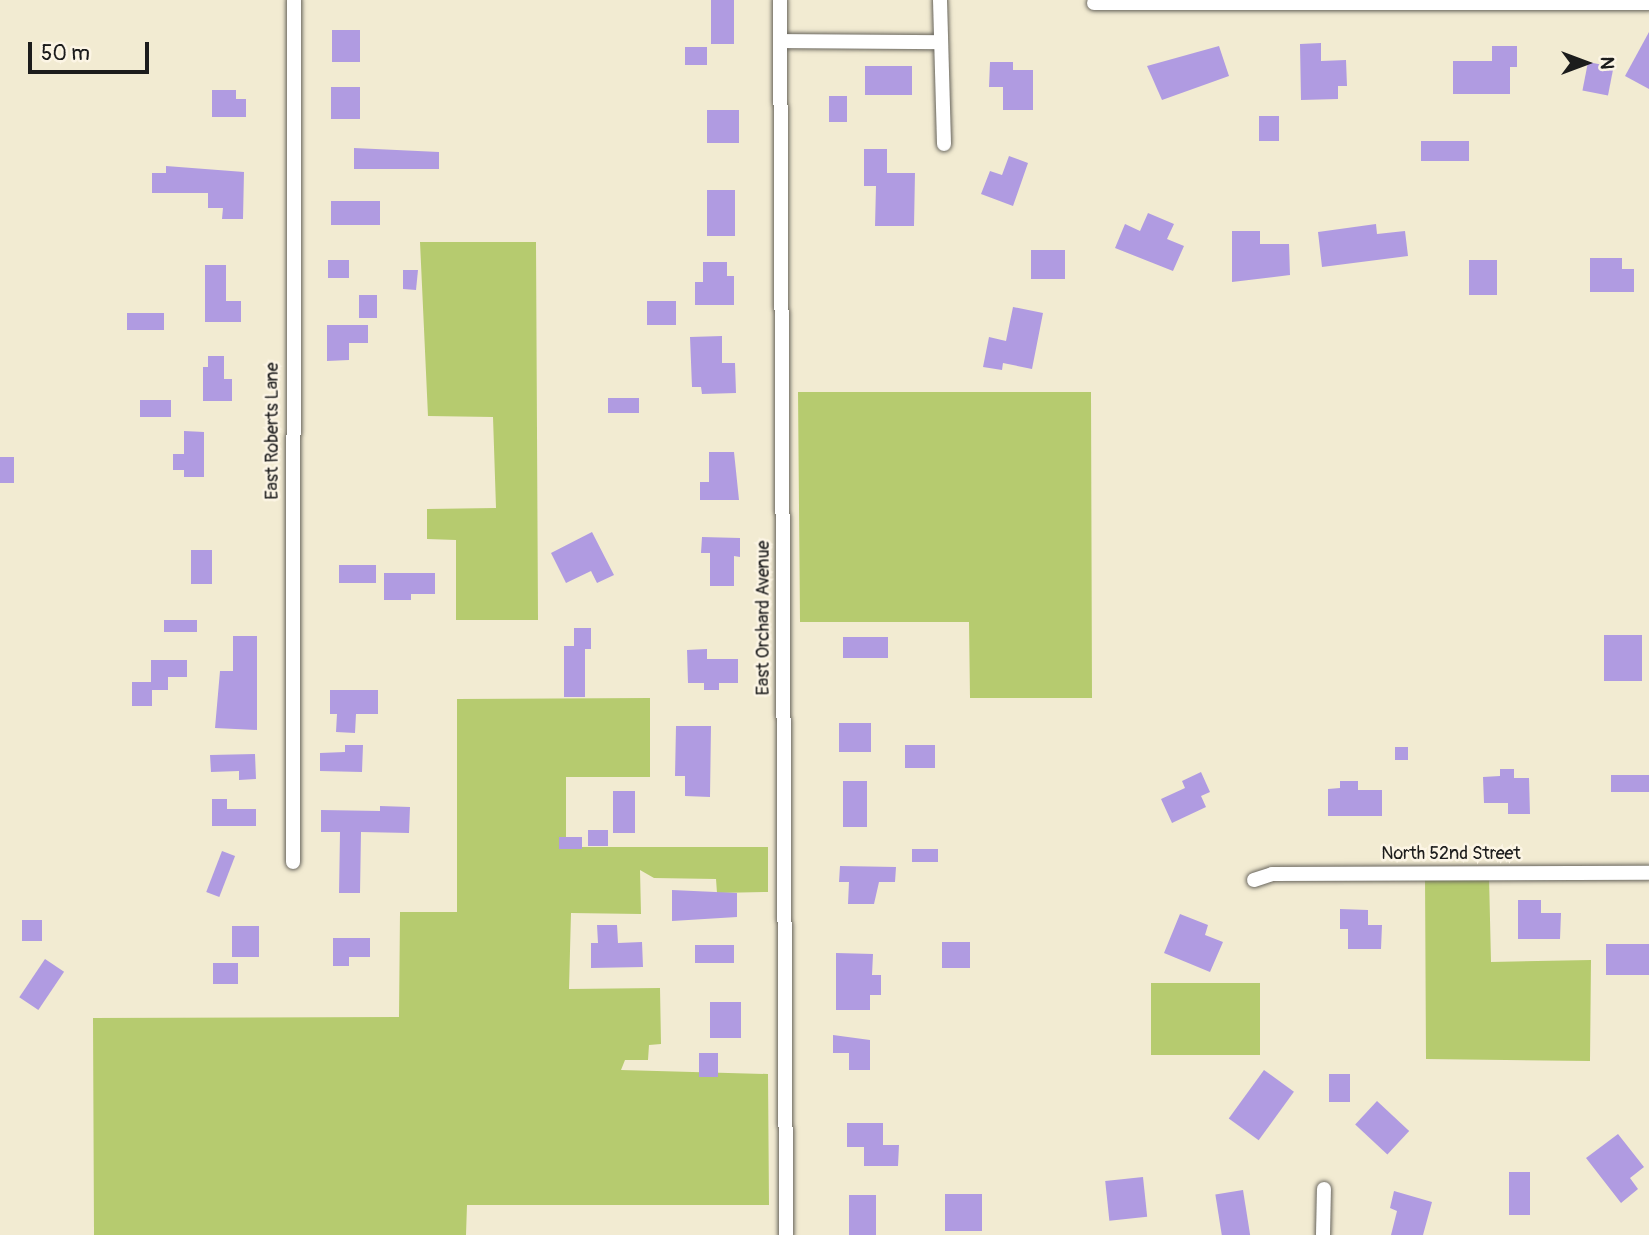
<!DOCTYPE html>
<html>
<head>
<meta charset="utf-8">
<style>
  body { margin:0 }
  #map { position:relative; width:1649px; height:1235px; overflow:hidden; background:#f2ebd2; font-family:Pangolin,sans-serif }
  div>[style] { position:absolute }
  .green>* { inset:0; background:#b6cb6f; transform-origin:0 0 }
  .building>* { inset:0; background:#b09be1; transform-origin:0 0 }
  .roads { filter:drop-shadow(0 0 2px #67645c) drop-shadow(0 0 2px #67645c) }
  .street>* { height:14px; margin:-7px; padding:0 7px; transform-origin:7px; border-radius:7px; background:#fff }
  span { translate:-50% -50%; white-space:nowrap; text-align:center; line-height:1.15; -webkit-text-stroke:5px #fcf5e5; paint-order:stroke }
  .street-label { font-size:18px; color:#1c1c1c }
  .north { position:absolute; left:1551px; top:28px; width:70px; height:70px; -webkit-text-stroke:5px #fcf5e5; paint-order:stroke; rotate:90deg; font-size:19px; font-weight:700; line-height:28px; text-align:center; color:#1c1c1c }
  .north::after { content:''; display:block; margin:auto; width:24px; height:32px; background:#1c1c1c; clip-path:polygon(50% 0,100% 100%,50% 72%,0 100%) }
  .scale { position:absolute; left:28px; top:42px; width:121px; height:32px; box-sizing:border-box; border:4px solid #1c1c1c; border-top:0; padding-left:9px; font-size:21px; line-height:24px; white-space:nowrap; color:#1c1c1c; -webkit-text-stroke:5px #fcf5e5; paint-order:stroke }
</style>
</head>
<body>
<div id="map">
  <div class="green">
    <div style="clip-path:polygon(420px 242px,536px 242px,538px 620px,456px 620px,456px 540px,427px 539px,427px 509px,496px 508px,493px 417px,428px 416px)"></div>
    <div style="clip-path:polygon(798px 392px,1091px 392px,1092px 698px,970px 698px,969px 622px,800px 622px)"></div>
    <div style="clip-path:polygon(650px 698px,650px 777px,566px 777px,566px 847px,768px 847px,768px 892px,717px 893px,716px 879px,654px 878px,640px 870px,641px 914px,571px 913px,569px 989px,660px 988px,661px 1044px,649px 1045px,648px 1060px,625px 1060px,621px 1070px,768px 1074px,769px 1205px,467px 1205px,466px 1235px,94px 1235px,93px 1018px,399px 1017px,400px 912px,457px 912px,457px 699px)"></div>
    <div style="clip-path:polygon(1425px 876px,1489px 876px,1491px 962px,1591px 960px,1590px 1061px,1426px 1059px)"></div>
    <div style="left:1151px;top:983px;width:109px;height:72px"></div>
  </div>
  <div class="building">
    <div style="left:711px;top:0;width:23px;height:44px"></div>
    <div style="left:332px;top:30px;width:28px;height:32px"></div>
    <div style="clip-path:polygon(1649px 32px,1649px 89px,1625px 76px)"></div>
    <div style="clip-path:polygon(1321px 43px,1321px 61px,1346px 60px,1347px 86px,1338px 86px,1338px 99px,1301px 100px,1300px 44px)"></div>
    <div style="clip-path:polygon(1219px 46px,1229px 76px,1162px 100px,1147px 66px)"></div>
    <div style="clip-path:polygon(1492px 46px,1517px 46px,1517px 67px,1510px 67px,1510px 94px,1453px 94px,1453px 61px,1492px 61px)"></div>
    <div style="left:685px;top:47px;width:22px;height:18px"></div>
    <div style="clip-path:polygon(990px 62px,1013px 62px,1013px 70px,1033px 70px,1033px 110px,1003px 110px,1003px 87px,989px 87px)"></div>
    <div style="left:1588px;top:62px;width:26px;height:29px;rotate:11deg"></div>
    <div style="left:865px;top:66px;width:47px;height:29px"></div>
    <div style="left:331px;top:87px;width:29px;height:32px"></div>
    <div style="clip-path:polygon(212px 90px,236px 90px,236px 99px,246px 99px,246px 117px,212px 117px)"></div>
    <div style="left:829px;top:96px;width:18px;height:26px"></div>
    <div style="left:739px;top:110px;width:33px;height:32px;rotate:90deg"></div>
    <div style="left:1259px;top:116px;width:20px;height:25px"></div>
    <div style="left:1421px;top:141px;width:48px;height:20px"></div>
    <div style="clip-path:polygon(354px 148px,439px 152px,439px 169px,354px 169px)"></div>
    <div style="clip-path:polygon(864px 149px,887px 149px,887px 173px,915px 173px,914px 226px,875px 226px,876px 186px,864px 186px)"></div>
    <div style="clip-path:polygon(1009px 156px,1028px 163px,1013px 206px,981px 194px,990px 171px,1002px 175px)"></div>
    <div style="clip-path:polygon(166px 166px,244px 172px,243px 219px,222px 219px,223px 208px,208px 208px,208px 193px,152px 193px,152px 173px,166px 173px)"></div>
    <div style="left:707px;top:190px;width:28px;height:46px"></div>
    <div style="left:331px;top:201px;width:49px;height:24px"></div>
    <div style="clip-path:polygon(1148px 213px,1174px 224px,1167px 239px,1184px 246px,1173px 271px,1115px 248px,1125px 224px,1140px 231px)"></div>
    <div style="clip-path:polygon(1376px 224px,1377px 234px,1405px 231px,1408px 256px,1322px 267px,1318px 232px)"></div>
    <div style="clip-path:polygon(1232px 231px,1260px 231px,1260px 244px,1289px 244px,1290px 275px,1232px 282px)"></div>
    <div style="left:1031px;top:250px;width:34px;height:29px"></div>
    <div style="clip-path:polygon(1590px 258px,1622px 258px,1622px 269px,1634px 269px,1634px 292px,1590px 292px)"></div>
    <div style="left:328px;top:260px;width:21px;height:18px"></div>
    <div style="left:1469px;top:260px;width:28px;height:35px"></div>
    <div style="clip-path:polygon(703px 262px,727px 262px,727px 276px,734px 276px,734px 305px,695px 305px,695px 282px,703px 282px)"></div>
    <div style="clip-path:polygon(205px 265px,226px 265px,226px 301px,241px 301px,241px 322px,205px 322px)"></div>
    <div style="clip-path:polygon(403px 270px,418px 270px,416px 290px,403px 289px)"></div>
    <div style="left:359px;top:295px;width:18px;height:23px"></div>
    <div style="left:647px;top:301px;width:29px;height:24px"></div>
    <div style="clip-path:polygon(1013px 307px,1043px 313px,1032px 369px,1003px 363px,1002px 370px,983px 367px,989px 337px,1006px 341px)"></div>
    <div style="left:127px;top:313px;width:37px;height:17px"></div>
    <div style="clip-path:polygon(327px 325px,368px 325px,368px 343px,349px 343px,349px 360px,327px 361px)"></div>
    <div style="clip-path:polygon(722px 336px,722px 363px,735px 363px,736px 393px,702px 394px,701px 387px,692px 387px,690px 337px)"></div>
    <div style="clip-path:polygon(208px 356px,224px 356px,224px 379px,232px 379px,232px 401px,203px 401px,203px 367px,208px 367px)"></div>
    <div style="left:608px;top:398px;width:31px;height:15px"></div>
    <div style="left:140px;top:400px;width:31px;height:17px"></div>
    <div style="clip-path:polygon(184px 431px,204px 432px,204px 477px,184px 477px,184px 470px,173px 470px,173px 454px,184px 454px)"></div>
    <div style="clip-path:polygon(709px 452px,734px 452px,739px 500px,700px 500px,700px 482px,709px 482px)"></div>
    <div style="left:0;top:457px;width:14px;height:26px"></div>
    <div style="clip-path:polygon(592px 532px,614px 575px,597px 583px,591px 571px,566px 583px,551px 553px)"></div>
    <div style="clip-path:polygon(702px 537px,740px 538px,740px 557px,734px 556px,734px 586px,710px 586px,710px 553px,701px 553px)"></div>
    <div style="left:191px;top:550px;width:21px;height:34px"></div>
    <div style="left:339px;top:565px;width:37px;height:18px"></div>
    <div style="clip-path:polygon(384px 573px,435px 573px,435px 594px,411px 594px,411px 600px,384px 600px)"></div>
    <div style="left:164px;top:620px;width:33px;height:12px"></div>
    <div style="clip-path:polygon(574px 628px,591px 628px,591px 649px,585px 649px,585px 697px,564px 697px,564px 646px,574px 646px)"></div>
    <div style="left:1642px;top:635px;width:46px;height:38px;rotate:90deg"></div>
    <div style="clip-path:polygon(233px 636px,257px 636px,257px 730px,215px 728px,220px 671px,233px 671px)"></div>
    <div style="left:843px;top:637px;width:45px;height:21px"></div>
    <div style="clip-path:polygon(707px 649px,707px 659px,738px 659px,738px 683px,719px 683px,719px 690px,704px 690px,704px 683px,688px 683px,687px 650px)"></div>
    <div style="clip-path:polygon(151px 660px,187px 660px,187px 677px,168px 677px,168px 690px,152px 690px,152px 706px,132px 706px,132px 682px,151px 682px)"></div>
    <div style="clip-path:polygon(330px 690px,378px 690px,378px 714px,356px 714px,355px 733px,336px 732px,337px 714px,330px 714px)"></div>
    <div style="left:839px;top:723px;width:32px;height:29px"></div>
    <div style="clip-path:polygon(676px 726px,711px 726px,710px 797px,685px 796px,685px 776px,675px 776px)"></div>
    <div style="clip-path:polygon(345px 745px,363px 745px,362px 772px,320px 771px,320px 753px,345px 752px)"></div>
    <div style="left:905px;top:745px;width:30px;height:23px"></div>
    <div style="left:1395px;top:747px;width:13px;height:13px"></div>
    <div style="clip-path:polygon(255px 754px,256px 779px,239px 780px,239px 771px,211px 772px,210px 755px)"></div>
    <div style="clip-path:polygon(1500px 769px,1514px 769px,1514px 778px,1529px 778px,1530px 814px,1508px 814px,1508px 803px,1484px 803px,1483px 777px,1500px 776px)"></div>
    <div style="clip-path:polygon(1201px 772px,1210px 792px,1201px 796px,1206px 807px,1172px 823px,1161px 799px,1185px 788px,1182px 781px)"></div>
    <div style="left:1611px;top:775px;width:38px;height:17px"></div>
    <div style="left:843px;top:781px;width:24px;height:46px"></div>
    <div style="clip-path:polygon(1340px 781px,1358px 781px,1358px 790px,1382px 790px,1382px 816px,1328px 816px,1328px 789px,1340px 788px)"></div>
    <div style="left:613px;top:791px;width:22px;height:42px"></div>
    <div style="clip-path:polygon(212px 799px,227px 799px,227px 809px,256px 809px,256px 826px,212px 826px)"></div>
    <div style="clip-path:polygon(380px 806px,410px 807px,409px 833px,361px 832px,360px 893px,339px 893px,340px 832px,321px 832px,321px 810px,380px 811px)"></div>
    <div style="left:588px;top:830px;width:20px;height:16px"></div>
    <div style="left:559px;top:837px;width:23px;height:12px"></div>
    <div style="left:912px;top:849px;width:26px;height:13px"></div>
    <div style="left:222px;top:851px;width:14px;height:44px;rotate:21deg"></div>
    <div style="clip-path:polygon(840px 866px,896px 867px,895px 882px,879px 882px,874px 904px,848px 904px,849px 882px,839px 882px)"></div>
    <div style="clip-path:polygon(672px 890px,737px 893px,737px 917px,672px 921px)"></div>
    <div style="clip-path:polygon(1518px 900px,1541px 900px,1541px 913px,1561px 913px,1560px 939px,1518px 939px)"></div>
    <div style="clip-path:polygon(1340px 909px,1368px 910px,1368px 925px,1382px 925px,1381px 949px,1348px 949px,1348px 929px,1340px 929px)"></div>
    <div style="clip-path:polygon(1180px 914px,1208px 925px,1205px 935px,1223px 942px,1210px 972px,1164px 953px)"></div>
    <div style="left:22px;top:920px;width:20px;height:21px"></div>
    <div style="clip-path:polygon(597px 925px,617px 925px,618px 943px,642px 942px,643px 967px,591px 968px,591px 943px,598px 943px)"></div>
    <div style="left:232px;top:926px;width:27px;height:31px"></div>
    <div style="clip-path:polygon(333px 938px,370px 938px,370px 957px,349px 957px,349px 966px,333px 966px)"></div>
    <div style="left:942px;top:942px;width:28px;height:26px"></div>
    <div style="left:1606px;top:944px;width:43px;height:31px"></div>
    <div style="left:695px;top:945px;width:39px;height:18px"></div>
    <div style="clip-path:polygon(836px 953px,873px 954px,872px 975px,881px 975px,881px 995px,870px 995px,870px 1010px,836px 1010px)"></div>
    <div style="left:45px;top:959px;width:23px;height:46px;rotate:34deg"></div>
    <div style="left:213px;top:963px;width:25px;height:21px"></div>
    <div style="left:710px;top:1002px;width:31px;height:36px"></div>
    <div style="clip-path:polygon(833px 1035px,870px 1040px,870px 1070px,849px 1070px,849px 1053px,833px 1053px)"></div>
    <div style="left:699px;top:1053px;width:19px;height:24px"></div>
    <div style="left:1264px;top:1070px;width:37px;height:60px;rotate:36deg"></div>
    <div style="left:1329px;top:1074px;width:21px;height:28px"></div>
    <div style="left:1377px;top:1101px;width:44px;height:32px;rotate:43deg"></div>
    <div style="clip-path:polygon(847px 1123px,883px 1123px,883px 1145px,899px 1145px,898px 1166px,864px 1166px,864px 1147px,847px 1147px)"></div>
    <div style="clip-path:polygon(1618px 1134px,1644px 1167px,1630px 1178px,1638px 1189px,1621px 1203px,1586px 1158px)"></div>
    <div style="left:1509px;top:1172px;width:21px;height:43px"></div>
    <div style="left:1143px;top:1177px;width:40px;height:38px;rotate:84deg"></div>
    <div style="left:1243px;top:1190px;width:46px;height:28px;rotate:81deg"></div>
    <div style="clip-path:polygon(1394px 1191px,1432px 1202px,1423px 1235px,1391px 1235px,1397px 1211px,1390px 1208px)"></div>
    <div style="left:945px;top:1194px;width:37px;height:37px"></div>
    <div style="left:849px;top:1195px;width:27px;height:40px"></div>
  </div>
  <div class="roads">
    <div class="street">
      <div style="left:780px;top:0;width:1235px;rotate:89.72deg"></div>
      <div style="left:940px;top:0;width:144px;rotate:88.4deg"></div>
      <div style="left:1094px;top:3px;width:555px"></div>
      <div style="left:780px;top:41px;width:161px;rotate:0.4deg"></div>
      <div style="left:293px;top:862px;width:862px;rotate:-89.93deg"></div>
      <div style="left:1254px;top:880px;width:19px;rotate:-18deg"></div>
      <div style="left:1272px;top:874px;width:377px;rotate:-0.2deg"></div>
      <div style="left:1323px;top:1235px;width:46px;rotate:-88.8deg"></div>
    </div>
  </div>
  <div class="street-label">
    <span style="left:273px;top:431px;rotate:-90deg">East Roberts Lane</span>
    <span style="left:764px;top:618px;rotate:-90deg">East Orchard Avenue</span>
    <span style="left:1451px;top:854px">North 52nd Street</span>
  </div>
  <div class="north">N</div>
  <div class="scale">50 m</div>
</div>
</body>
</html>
